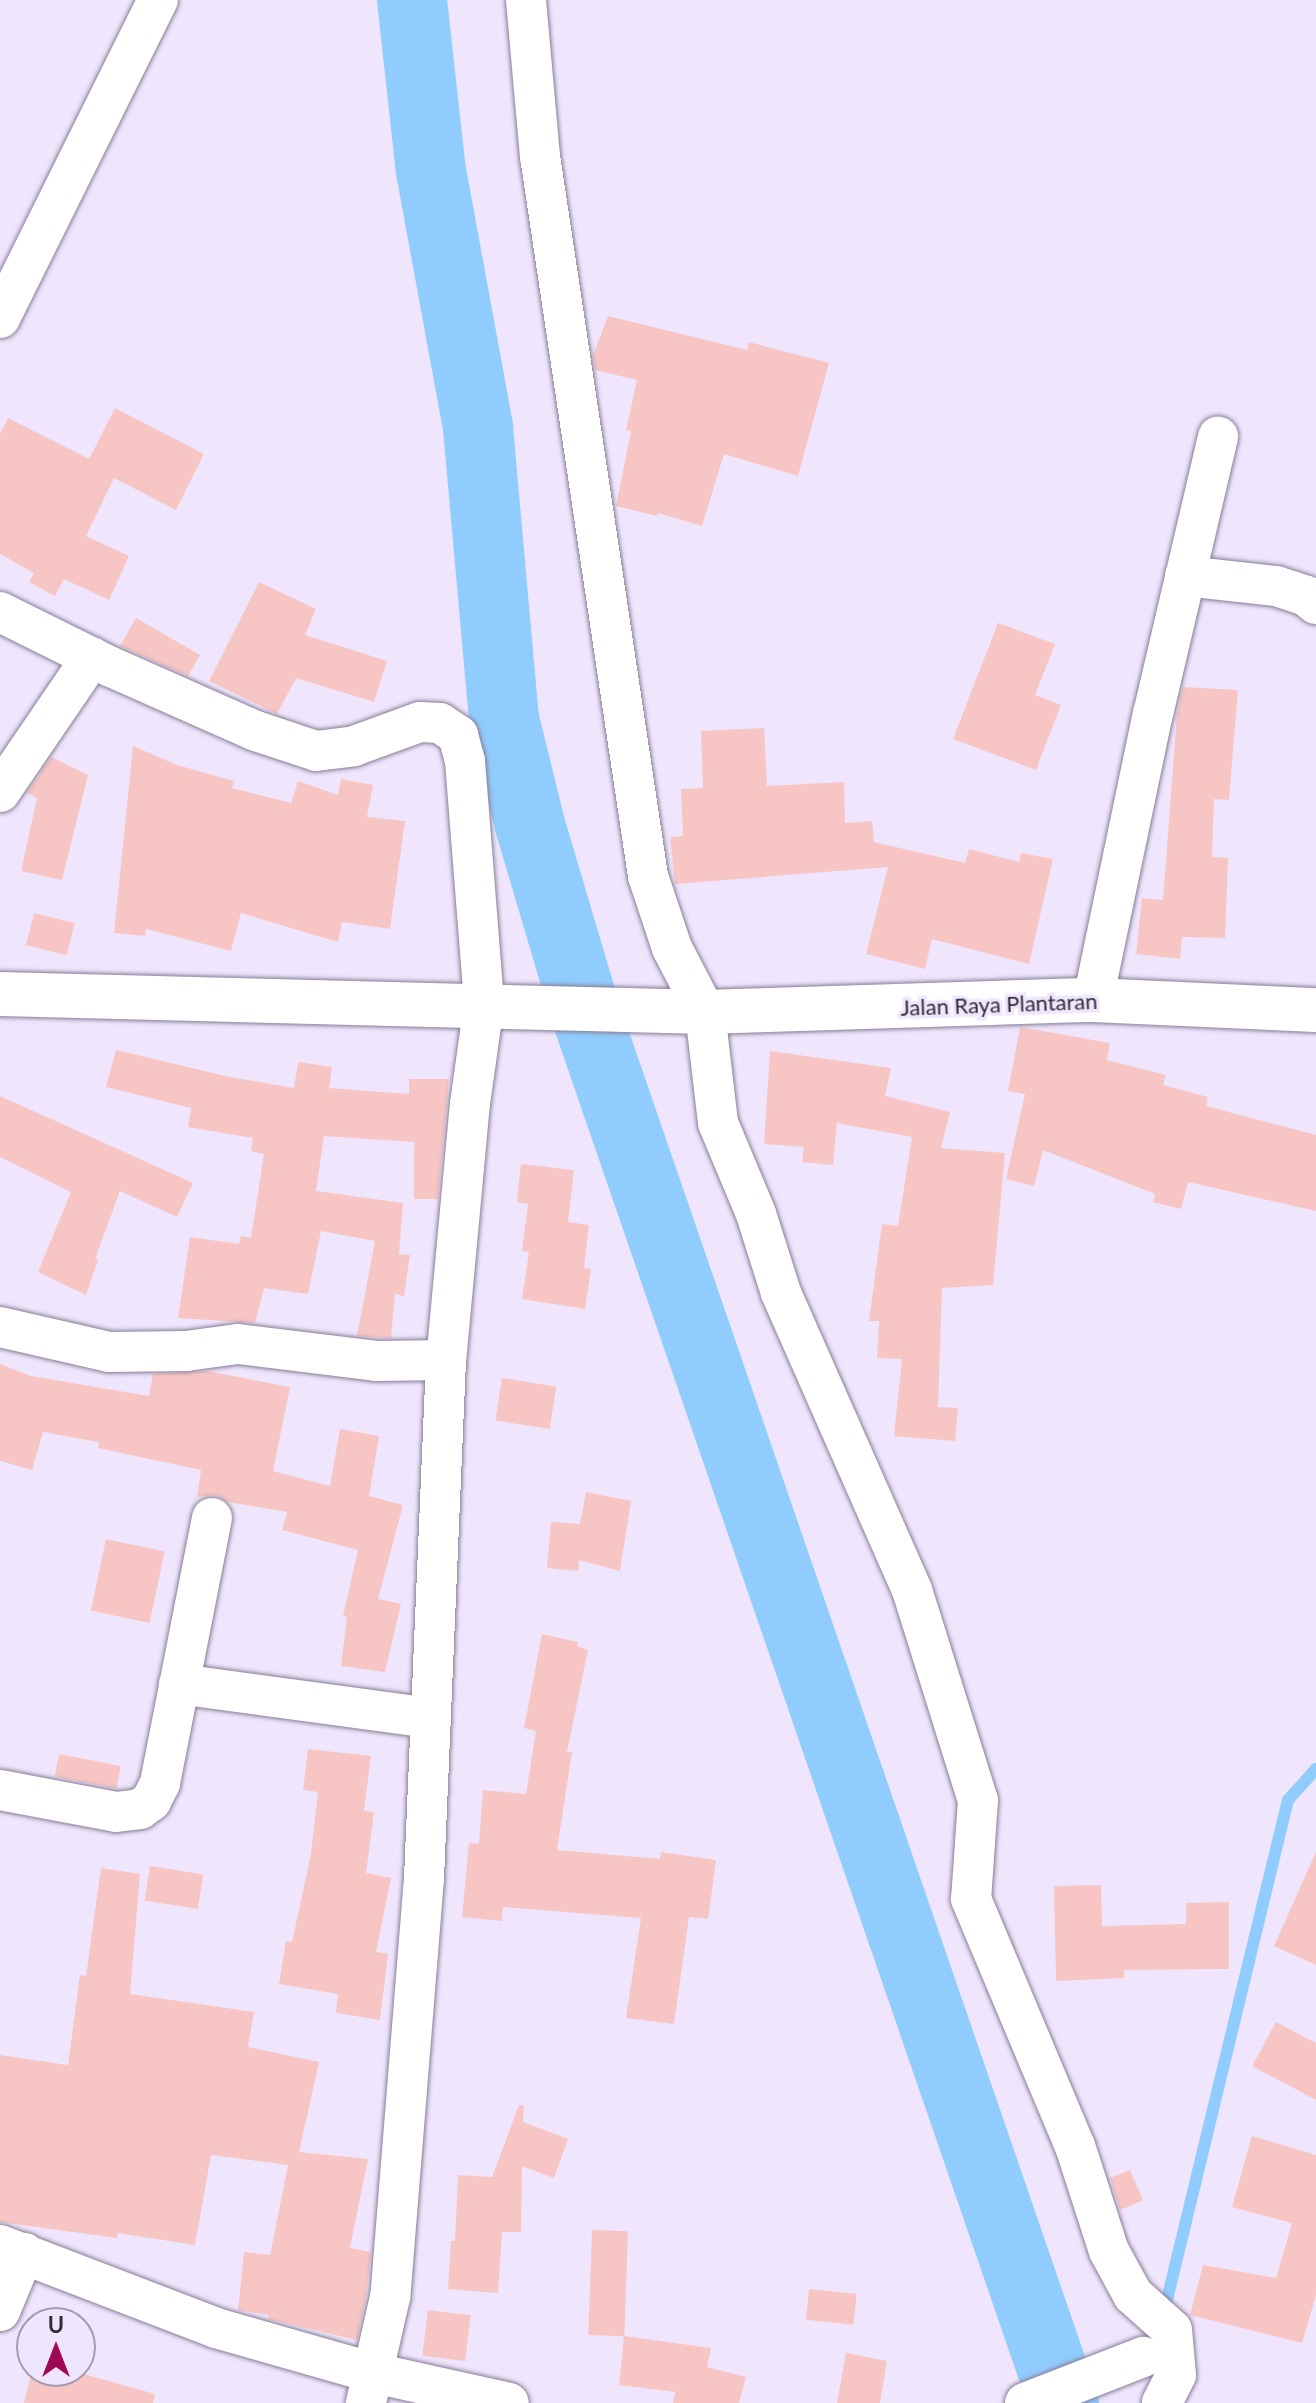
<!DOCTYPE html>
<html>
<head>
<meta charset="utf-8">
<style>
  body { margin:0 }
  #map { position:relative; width:1316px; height:2403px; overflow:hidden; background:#efe6fd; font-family:Lato,sans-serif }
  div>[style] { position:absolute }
  .stream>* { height:12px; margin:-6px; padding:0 6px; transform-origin:6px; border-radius:6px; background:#91ccfe }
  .river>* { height:70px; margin:-35px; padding:0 35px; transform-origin:35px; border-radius:35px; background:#91ccfe }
  .building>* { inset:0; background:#f7c6c4; transform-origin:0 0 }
  .roads { filter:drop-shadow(0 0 2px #887d97) drop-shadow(0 0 2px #887d97) }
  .minor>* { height:40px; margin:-20px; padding:0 20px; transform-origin:20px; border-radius:20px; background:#fff }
  .secondary>* { height:44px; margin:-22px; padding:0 22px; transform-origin:22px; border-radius:22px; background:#fff }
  span { translate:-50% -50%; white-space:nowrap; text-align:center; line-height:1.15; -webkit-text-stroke:7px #efe6fd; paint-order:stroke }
  .street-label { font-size:22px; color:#302b36 }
  .north { position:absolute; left:16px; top:2307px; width:80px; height:80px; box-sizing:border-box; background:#efe6fd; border:2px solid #a39bad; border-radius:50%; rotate:0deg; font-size:22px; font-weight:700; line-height:32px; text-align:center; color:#302b36 }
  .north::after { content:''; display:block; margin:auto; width:28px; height:36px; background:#9d0954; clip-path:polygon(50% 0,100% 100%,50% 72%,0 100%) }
</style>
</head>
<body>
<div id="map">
  <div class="stream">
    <div style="left:1164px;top:2312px;width:527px;rotate:-76.39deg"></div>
    <div style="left:1288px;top:1800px;width:42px;rotate:-47.9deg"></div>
  </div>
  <div class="river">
    <div style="left:412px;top:0;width:172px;rotate:83.7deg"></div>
    <div style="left:431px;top:171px;width:261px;rotate:79.6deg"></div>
    <div style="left:478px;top:428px;width:292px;rotate:84.9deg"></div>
    <div style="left:504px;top:719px;width:109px;rotate:76.2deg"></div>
    <div style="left:530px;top:825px;width:200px;rotate:73.5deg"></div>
    <div style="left:587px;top:1017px;width:1466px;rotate:71.01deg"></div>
  </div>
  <div class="building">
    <div style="clip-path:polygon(608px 316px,747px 350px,749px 342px,829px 363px,798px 476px,724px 454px,702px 526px,658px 513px,657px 516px,616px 506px,631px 431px,626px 430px,637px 380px,595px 370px,593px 355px)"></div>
    <div style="clip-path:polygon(115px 408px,204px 454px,176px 510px,114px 478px,86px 536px,129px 556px,109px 600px,64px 579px,55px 596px,29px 582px,34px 573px,0 554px,0 434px,8px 418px,89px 459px)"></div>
    <div style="clip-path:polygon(259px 582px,316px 609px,305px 635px,387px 661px,374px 702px,296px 678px,277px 714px,209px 681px)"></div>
    <div style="clip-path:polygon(136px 618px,200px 655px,188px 676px,120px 646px)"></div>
    <div style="clip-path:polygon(998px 623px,1055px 644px,1035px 695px,1061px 705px,1036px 770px,953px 739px)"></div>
    <div style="clip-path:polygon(1183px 687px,1238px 690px,1229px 800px,1214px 799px,1212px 857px,1228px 858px,1225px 938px,1182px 937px,1180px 959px,1136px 954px,1142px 898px,1163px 900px,1177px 714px)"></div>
    <div style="clip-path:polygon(764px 728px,767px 786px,844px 782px,845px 823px,872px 821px,874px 842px,965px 863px,969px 849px,1019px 862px,1021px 853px,1053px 859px,1029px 964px,932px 939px,925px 969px,866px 954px,888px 867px,675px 884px,670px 837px,683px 836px,681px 789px,703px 788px,701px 731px)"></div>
    <div style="clip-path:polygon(133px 746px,177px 765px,234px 781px,232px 788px,291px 803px,298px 781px,338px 795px,341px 779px,373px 785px,367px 817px,405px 821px,390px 929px,342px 922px,338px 942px,241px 913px,231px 951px,146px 929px,145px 936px,114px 933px)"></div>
    <div style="clip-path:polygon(51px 757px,88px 775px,62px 880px,21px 871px,37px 798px,27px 793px)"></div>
    <div style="left:34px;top:913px;width:42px;height:33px;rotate:14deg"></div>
    <div style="clip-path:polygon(1020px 1027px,1110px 1043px,1107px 1060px,1166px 1075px,1163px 1085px,1208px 1097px,1206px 1106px,1316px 1135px,1316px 1211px,1188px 1182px,1181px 1209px,1153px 1202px,1155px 1194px,1043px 1150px,1034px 1186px,1006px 1179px,1025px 1094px,1008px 1091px)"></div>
    <div style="clip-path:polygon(116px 1050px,230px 1077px,294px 1088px,298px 1062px,332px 1067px,329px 1088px,409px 1094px,409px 1079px,449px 1079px,438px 1199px,414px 1199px,414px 1142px,324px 1136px,316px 1191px,403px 1203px,399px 1254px,410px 1255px,404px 1296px,395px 1294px,391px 1338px,357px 1336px,375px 1241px,321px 1231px,308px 1294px,264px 1288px,255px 1323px,178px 1318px,190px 1237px,239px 1244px,241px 1236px,251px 1238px,264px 1154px,251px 1151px,253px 1138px,188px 1127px,191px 1108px,106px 1087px)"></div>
    <div style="clip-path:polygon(770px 1051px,891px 1068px,885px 1096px,950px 1112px,941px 1148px,1005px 1153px,993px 1285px,942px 1288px,938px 1407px,958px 1408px,955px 1441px,894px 1436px,902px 1359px,877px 1358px,879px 1321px,869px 1321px,882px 1224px,898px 1226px,912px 1137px,837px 1123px,833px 1165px,802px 1162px,804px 1147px,764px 1144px)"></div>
    <div style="clip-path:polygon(0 1096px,193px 1183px,177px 1217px,120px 1191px,95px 1259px,98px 1260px,86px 1295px,38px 1272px,71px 1192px,0 1157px)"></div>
    <div style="clip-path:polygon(521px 1164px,574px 1170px,568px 1222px,589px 1225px,584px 1268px,591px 1269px,585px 1309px,522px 1299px,529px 1252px,522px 1251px,528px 1204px,517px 1202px)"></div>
    <div style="clip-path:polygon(0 1364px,31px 1376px,149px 1396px,153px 1374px,207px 1371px,290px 1387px,273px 1471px,330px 1486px,340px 1429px,379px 1436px,369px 1496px,403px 1505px,378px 1599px,401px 1604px,385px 1672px,341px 1666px,347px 1616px,343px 1616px,358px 1550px,282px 1530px,287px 1512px,228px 1502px,216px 1495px,197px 1497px,201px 1470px,98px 1448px,99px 1442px,43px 1432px,32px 1470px,0 1461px)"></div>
    <div style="left:502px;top:1378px;width:55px;height:43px;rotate:9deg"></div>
    <div style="clip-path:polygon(586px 1492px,631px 1501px,620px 1571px,579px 1560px,578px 1571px,547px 1568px,551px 1522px,580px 1524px)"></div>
    <div style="left:106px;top:1539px;width:60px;height:73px;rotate:12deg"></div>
    <div style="clip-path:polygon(542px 1634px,578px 1642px,577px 1646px,588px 1650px,567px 1752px,572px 1752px,557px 1850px,660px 1859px,661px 1852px,716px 1860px,708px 1919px,689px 1917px,674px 2024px,626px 2018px,641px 1918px,503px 1907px,502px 1921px,462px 1917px,469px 1843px,479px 1844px,483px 1790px,526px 1794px,536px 1731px,524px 1728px)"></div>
    <div style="clip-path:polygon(308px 1749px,371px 1756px,364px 1811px,374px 1812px,366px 1873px,391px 1878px,376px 1952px,388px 1954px,380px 2020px,336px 2013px,338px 1994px,279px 1984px,286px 1941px,292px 1942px,311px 1854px,318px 1792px,303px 1790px)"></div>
    <div style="left:59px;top:1754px;width:63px;height:23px;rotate:11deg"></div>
    <div style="clip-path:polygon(1316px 1852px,1316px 1965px,1274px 1946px)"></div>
    <div style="left:150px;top:1866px;width:54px;height:35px;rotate:9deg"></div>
    <div style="clip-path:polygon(101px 1868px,140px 1874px,130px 1994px,254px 2012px,248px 2047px,319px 2062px,299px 2152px,368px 2159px,350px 2248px,371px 2252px,366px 2298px,357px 2340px,268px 2319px,269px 2315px,238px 2310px,244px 2252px,270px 2255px,288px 2165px,211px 2155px,195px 2245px,118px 2233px,117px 2238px,0 2222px,0 2055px,68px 2065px,80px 1975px,86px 1976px)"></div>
    <div style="clip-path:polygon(1101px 1885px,1102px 1926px,1186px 1924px,1186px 1903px,1229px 1902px,1229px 1969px,1124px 1970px,1124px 1978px,1056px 1981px,1054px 1886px)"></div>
    <div style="clip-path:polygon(1276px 2022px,1316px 2043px,1316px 2100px,1252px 2066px)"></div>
    <div style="clip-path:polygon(519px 2105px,524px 2106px,523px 2122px,568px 2139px,554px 2178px,522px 2166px,521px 2232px,502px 2232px,498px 2293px,448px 2289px,451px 2241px,455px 2241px,458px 2175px,492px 2177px)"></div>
    <div style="clip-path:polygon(1252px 2136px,1316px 2155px,1316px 2295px,1302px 2343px,1190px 2315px,1203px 2265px,1276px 2278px,1292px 2223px,1232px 2207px)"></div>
    <div style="clip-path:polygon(1130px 2170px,1143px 2200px,1120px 2210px,1110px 2178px)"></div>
    <div style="left:592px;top:2230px;width:36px;height:105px;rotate:2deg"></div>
    <div style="left:809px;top:2289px;width:48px;height:31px;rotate:6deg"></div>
    <div style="left:428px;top:2310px;width:43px;height:46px;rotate:7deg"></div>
    <div style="clip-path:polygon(624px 2336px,711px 2348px,707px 2367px,746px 2377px,739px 2403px,673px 2403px,675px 2392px,619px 2385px)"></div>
    <div style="clip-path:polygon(846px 2353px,887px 2361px,880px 2403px,837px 2403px)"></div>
    <div style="clip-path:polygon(32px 2371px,73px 2371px,155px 2394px,153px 2403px,24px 2403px)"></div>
  </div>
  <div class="roads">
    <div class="minor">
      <div style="left:526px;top:0;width:157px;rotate:84.9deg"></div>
      <div style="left:540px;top:156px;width:728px;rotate:81.47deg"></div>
      <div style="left:648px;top:876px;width:76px;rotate:71.6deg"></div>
      <div style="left:672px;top:948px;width:72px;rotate:62.7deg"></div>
      <div style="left:705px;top:1012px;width:112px;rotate:83.3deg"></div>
      <div style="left:718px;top:1123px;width:99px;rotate:67.3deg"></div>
      <div style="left:756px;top:1214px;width:83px;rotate:72.4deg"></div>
      <div style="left:781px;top:1293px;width:325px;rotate:66.2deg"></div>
      <div style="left:912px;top:1590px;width:220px;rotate:72.6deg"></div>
      <div style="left:978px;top:1800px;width:99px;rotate:94deg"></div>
      <div style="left:971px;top:1899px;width:268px;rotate:67.2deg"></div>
      <div style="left:1075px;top:2146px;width:110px;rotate:72.1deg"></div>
      <div style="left:1109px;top:2251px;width:50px;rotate:61.4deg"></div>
      <div style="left:1133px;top:2295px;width:52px;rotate:41.9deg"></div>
      <div style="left:1172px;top:2330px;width:45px;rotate:84.9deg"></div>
      <div style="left:1176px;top:2375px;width:31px;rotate:117deg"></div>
      <div style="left:0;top:318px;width:355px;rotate:-63.6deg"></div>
      <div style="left:1185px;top:576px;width:92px;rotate:6.3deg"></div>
      <div style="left:1276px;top:586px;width:32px;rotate:18deg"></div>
      <div style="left:1306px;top:596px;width:13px;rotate:39deg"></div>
      <div style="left:0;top:612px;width:122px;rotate:26.4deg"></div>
      <div style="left:109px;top:666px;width:161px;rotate:23.9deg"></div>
      <div style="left:256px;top:731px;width:63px;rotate:18.4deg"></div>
      <div style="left:316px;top:751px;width:38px;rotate:-7deg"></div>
      <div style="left:354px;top:746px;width:70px;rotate:-20deg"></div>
      <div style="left:420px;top:722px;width:20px;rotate:3deg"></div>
      <div style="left:440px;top:723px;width:22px;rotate:34deg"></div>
      <div style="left:458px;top:735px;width:27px;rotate:75deg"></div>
      <div style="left:465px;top:761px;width:244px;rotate:85.5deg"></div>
      <div style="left:484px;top:1004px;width:100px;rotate:98deg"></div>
      <div style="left:470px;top:1103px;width:258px;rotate:95.3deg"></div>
      <div style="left:0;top:792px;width:163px;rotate:-55.7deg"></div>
      <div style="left:1093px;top:1000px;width:292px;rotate:-78.2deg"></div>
      <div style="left:1153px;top:714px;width:285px;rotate:-76.8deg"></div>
      <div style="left:0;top:1327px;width:112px;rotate:12.9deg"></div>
      <div style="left:109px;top:1352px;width:77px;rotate:-0.7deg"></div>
      <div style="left:186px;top:1351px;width:52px;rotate:-7.7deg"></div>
      <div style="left:238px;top:1344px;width:139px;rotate:7deg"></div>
      <div style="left:376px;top:1361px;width:70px;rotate:-0.8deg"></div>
      <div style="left:446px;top:1360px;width:518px;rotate:92.43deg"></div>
      <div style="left:424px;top:1878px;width:420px;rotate:94.6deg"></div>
      <div style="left:390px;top:2297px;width:109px;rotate:102.8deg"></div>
      <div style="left:179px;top:1684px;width:253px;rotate:7.7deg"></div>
      <div style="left:0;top:1790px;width:118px;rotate:10.7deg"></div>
      <div style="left:116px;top:1812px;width:24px;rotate:-7deg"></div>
      <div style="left:140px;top:1809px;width:14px;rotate:-36deg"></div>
      <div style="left:151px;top:1801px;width:20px;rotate:-63deg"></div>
      <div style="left:160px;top:1783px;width:270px;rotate:-78.9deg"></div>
      <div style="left:0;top:2245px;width:231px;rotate:21deg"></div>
      <div style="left:216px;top:2328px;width:164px;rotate:15.9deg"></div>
      <div style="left:374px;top:2373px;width:138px;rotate:12.5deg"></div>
      <div style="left:0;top:2311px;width:63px;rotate:-67.5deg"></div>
      <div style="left:1025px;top:2403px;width:127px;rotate:-21.3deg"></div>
    </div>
    <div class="secondary">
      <div style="left:0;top:994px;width:705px;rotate:1.46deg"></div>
      <div style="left:705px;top:1012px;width:388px;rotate:-1.8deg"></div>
      <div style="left:1093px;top:1000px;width:223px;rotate:2.6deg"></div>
    </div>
  </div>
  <div class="street-label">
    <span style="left:999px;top:1004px;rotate:-2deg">Jalan Raya Plantaran</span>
  </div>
  <div class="north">U</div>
</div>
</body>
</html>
